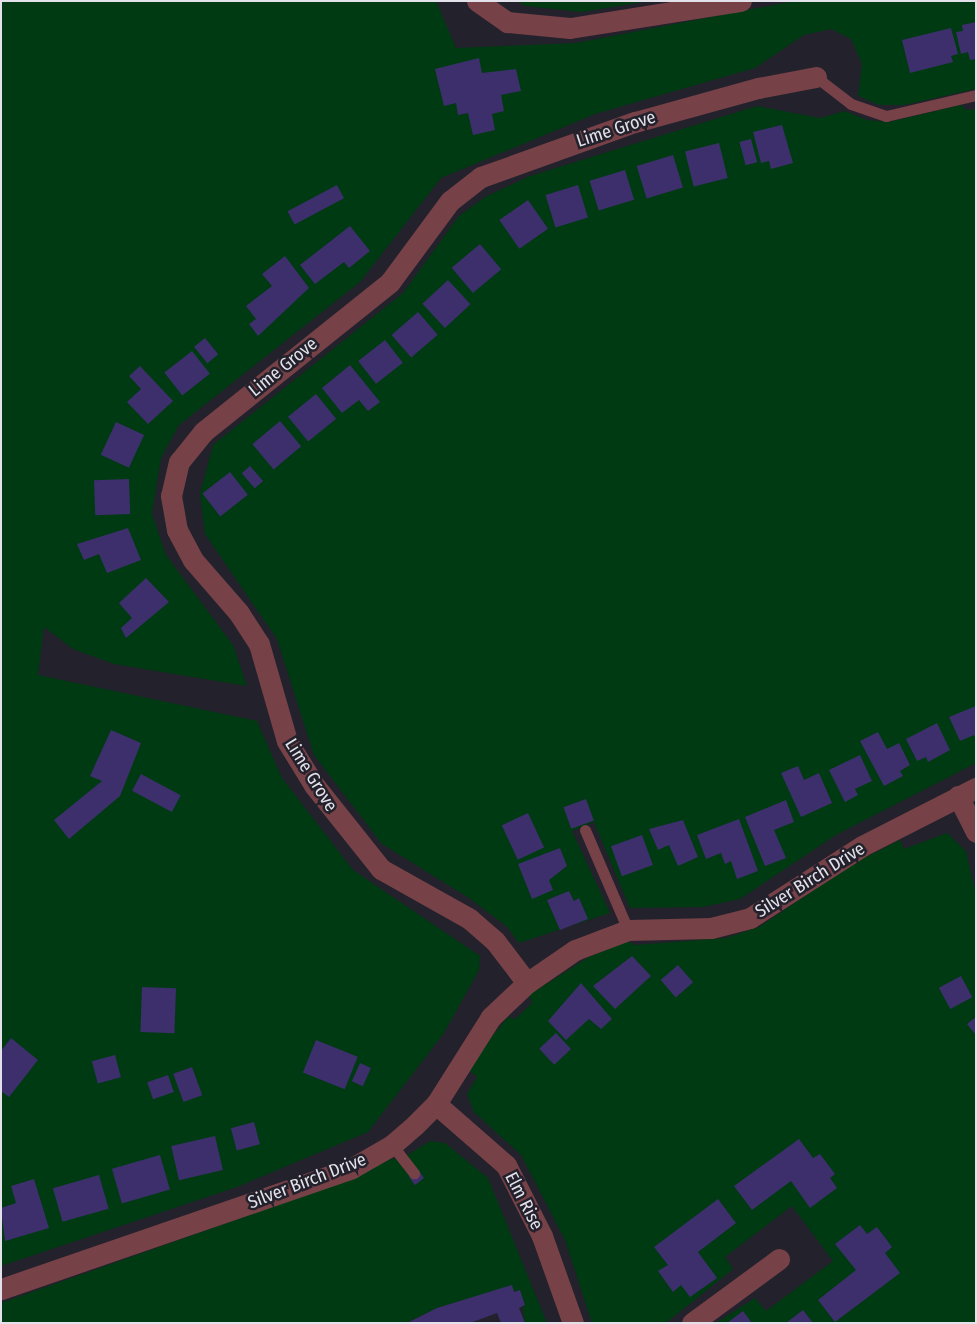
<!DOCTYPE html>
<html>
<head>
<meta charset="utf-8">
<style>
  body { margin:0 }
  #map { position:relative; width:977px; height:1324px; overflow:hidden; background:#22212c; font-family:"Fira Sans Condensed",sans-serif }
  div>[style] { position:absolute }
  .green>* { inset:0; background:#003a12 }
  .building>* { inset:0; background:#3c2f6c; transform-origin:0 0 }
  .lane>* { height:11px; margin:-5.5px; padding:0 5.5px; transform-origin:5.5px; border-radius:5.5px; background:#764147 }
  .street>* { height:21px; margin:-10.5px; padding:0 10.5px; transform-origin:10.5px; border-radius:10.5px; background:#764147 }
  span { translate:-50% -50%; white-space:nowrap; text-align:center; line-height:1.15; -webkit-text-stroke:5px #22212c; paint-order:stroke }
  .street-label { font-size:18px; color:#e3e2ea }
  .frame { position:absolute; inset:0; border:2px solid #e3e2ea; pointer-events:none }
</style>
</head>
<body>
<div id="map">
  <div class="green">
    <div style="clip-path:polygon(1px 1px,436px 1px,456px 48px,576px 43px,794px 1px,976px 1px,976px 89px,904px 105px,879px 105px,858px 96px,862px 64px,851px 39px,831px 29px,804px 35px,755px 68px,595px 114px,441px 178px,360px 282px,179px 425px,161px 458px,152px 514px,166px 555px,233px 645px,247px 686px,114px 664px,73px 649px,44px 627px,38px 675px,257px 721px,282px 778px,353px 870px,480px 956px,479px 970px,444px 1033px,368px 1132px,237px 1187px,1px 1266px)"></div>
    <div style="clip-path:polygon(516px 1px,650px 1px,582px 12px,526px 6px)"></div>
    <div style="clip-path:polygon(961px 105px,967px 110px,976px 109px,976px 763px,836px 835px,740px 899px,703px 907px,630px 908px,594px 822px,572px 831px,610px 913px,519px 943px,506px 926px,469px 898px,382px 844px,314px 755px,277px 639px,205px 534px,200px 494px,213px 445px,403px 293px,459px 216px,485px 197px,530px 176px,757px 106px,820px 118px,845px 111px,867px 120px,889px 122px)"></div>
    <div style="clip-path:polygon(947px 833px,966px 851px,976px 895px,976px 1323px,716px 1323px,755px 1298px,766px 1311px,833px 1261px,792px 1206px,725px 1257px,733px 1269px,666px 1323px,592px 1323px,565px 1240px,521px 1155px,474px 1112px,467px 1094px,477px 1077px,470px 1071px,490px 1039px,508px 1017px,515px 1019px,532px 1003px,529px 995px,589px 957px,628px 941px,634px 945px,726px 938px,759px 927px,854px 863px,900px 840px,904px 849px)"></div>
    <div style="clip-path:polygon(430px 1141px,445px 1143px,488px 1178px,547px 1323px,525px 1323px,520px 1290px,437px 1308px,406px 1323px,1px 1323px,1px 1303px,354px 1178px,392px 1158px,398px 1161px)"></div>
  </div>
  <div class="building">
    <div style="clip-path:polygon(976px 22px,976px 59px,970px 60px,968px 52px,961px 54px,956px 32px,963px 31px,962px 25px)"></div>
    <div style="clip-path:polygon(951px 28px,958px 54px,951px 56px,953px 62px,910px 73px,902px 40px)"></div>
    <div style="clip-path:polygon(479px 58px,482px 73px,516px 69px,521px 91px,501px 95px,504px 111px,492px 114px,495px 130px,473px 135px,468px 113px,458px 115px,456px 103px,444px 106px,435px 69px)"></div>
    <div style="clip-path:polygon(782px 125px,793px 163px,771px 169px,769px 161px,761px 163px,753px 132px)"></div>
    <div style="left:751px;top:139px;width:24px;height:12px;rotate:75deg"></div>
    <div style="left:719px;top:143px;width:36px;height:35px;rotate:76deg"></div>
    <div style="left:673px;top:155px;width:34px;height:38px;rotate:73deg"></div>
    <div style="left:625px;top:170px;width:31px;height:37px;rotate:73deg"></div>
    <div style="left:337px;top:185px;width:15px;height:56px;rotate:62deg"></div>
    <div style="left:578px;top:185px;width:34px;height:34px;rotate:73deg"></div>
    <div style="left:528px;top:200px;width:35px;height:35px;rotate:55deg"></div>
    <div style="clip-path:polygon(350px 226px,370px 251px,349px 268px,344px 262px,315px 284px,300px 265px)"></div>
    <div style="left:480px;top:244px;width:33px;height:37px;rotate:50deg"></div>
    <div style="clip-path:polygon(285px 256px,309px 288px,258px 336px,249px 324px,256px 319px,246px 306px,272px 286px,262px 274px)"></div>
    <div style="left:448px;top:280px;width:33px;height:35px;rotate:47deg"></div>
    <div style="left:418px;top:312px;width:30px;height:35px;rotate:49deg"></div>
    <div style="left:205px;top:338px;width:21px;height:14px;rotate:51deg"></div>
    <div style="left:385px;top:340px;width:29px;height:34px;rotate:52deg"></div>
    <div style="left:192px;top:351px;width:29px;height:35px;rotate:52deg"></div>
    <div style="clip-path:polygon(350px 365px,380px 402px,368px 411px,359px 400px,342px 413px,322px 388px)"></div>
    <div style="clip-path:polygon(140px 366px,173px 401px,148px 424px,127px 402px,141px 389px,129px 376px)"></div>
    <div style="left:316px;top:394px;width:32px;height:36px;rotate:51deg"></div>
    <div style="left:280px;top:421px;width:33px;height:36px;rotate:50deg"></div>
    <div style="left:116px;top:422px;width:31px;height:36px;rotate:25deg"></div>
    <div style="left:250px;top:466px;width:20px;height:11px;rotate:49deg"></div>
    <div style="left:230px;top:472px;width:29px;height:35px;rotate:52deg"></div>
    <div style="left:129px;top:479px;width:35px;height:35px;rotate:88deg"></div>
    <div style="clip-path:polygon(128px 528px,141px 560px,107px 573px,99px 554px,84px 560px,77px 544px)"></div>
    <div style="clip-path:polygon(146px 578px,169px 602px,126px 638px,121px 628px,132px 618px,119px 603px)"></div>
    <div style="clip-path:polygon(976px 706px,976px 739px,974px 735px,960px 741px,949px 717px)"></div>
    <div style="clip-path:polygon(937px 723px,950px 750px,928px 762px,926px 757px,917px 761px,906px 739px)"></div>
    <div style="clip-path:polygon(111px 730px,141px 743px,120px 796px,69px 839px,54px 820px,102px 781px,90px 776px)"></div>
    <div style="clip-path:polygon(878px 732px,887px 749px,899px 743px,910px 765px,900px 771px,903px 776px,884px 786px,860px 741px)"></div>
    <div style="clip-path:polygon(860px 755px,872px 781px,855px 789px,858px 795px,845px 802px,829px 770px)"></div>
    <div style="clip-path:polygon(798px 766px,804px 780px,819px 773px,832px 803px,801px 817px,781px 773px)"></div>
    <div style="left:141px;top:774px;width:45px;height:19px;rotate:28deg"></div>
    <div style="left:586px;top:799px;width:23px;height:24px;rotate:70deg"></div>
    <div style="clip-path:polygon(786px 800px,794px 822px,774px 830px,786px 858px,765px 866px,745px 817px)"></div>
    <div style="left:528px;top:813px;width:38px;height:29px;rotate:65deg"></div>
    <div style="clip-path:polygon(739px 819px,758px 871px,737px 879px,731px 861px,725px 864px,721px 853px,706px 859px,697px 835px)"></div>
    <div style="clip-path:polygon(683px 820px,698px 857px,678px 866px,669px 845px,658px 850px,649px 829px)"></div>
    <div style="left:642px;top:835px;width:32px;height:33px;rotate:70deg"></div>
    <div style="clip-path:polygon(560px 848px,567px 866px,549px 880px,553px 890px,532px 899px,518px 864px)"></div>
    <div style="clip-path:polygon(569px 891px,574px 901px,579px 898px,588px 919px,560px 930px,547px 900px)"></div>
    <div style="clip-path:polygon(632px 956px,651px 976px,615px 1009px,593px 986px)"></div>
    <div style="left:678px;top:965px;width:23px;height:23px;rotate:49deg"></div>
    <div style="left:961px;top:976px;width:24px;height:25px;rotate:62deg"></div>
    <div style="clip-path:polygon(581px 983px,612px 1019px,601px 1029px,589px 1019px,566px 1040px,548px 1021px)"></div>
    <div style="left:142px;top:987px;width:34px;height:45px;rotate:2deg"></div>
    <div style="clip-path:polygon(976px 1017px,976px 1035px,967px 1024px)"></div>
    <div style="left:556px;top:1033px;width:22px;height:23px;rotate:47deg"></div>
    <div style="clip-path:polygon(11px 1038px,38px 1060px,9px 1097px,1px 1091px,1px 1051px)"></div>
    <div style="left:316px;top:1040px;width:45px;height:35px;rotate:22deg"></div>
    <div style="left:115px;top:1055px;width:23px;height:24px;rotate:75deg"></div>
    <div style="left:360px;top:1063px;width:12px;height:20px;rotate:24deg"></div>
    <div style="left:192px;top:1067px;width:30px;height:20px;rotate:70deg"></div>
    <div style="left:168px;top:1075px;width:18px;height:22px;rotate:71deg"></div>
    <div style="left:254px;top:1122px;width:23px;height:24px;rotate:75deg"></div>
    <div style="left:215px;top:1136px;width:35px;height:45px;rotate:77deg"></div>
    <div style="clip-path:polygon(799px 1139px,813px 1158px,820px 1154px,835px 1174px,830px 1178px,837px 1188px,810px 1208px,791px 1181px,752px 1210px,734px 1186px)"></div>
    <div style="left:160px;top:1155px;width:36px;height:50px;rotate:74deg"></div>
    <div style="clip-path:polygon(419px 1171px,424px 1178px,415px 1185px,409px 1177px)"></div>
    <div style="left:99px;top:1175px;width:35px;height:48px;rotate:74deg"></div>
    <div style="clip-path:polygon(34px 1179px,49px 1228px,5px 1241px,1px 1208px,16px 1203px,11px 1186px)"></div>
    <div style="clip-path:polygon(718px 1199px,736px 1223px,698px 1252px,717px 1278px,690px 1297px,681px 1285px,673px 1292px,658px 1271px,668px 1265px,654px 1247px)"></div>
    <div style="clip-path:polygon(860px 1225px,867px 1234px,877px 1227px,892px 1247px,885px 1253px,900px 1273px,835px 1322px,818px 1300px,856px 1270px,835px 1244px)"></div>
    <div style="clip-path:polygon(512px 1285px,514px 1292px,520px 1290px,525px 1305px,519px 1308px,525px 1323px,501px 1323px,497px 1313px,470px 1323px,407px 1323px,437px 1308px)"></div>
    <div style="clip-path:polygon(803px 1310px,813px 1323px,786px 1323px)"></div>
    <div style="clip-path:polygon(743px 1311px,752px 1323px,727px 1323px)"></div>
  </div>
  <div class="lane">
    <div style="left:816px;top:77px;width:44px;rotate:37.6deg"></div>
    <div style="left:851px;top:104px;width:37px;rotate:19deg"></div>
    <div style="left:886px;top:116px;width:92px;rotate:-13.1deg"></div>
    <div style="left:585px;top:830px;width:109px;rotate:66.7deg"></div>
    <div style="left:392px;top:1145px;width:36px;rotate:52deg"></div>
  </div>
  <div class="street">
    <div style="left:477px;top:1px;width:37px;rotate:35deg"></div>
    <div style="left:507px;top:22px;width:63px;rotate:5.4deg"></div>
    <div style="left:570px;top:28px;width:173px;rotate:-9deg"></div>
    <div style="left:958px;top:796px;width:40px;rotate:63.4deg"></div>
    <div style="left:527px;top:983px;width:53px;rotate:-127.3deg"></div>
    <div style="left:495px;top:941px;width:33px;rotate:-139deg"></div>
    <div style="left:470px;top:919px;width:102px;rotate:-150.7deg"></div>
    <div style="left:381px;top:869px;width:107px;rotate:-128.6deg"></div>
    <div style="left:314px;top:785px;width:52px;rotate:-121.5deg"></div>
    <div style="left:287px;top:741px;width:101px;rotate:-106.1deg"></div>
    <div style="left:259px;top:644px;width:37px;rotate:-123deg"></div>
    <div style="left:239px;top:613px;width:70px;rotate:-131deg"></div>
    <div style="left:193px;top:560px;width:34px;rotate:-118deg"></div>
    <div style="left:177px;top:530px;width:35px;rotate:-100deg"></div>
    <div style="left:171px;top:496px;width:35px;rotate:-77deg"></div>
    <div style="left:179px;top:462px;width:38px;rotate:-51deg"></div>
    <div style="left:203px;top:432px;width:240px;rotate:-38.7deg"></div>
    <div style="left:390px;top:282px;width:101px;rotate:-53.5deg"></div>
    <div style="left:450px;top:201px;width:39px;rotate:-38deg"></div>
    <div style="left:481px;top:177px;width:164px;rotate:-19.7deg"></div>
    <div style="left:635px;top:122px;width:128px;rotate:-15.5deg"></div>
    <div style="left:758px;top:88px;width:59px;rotate:-10.7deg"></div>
    <div style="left:436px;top:1104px;width:93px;rotate:41.1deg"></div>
    <div style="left:506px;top:1165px;width:80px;rotate:63.1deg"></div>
    <div style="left:542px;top:1236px;width:92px;rotate:70.4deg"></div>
    <div style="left:1px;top:1289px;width:371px;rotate:-19deg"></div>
    <div style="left:352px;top:1168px;width:46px;rotate:-29.9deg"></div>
    <div style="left:392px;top:1145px;width:30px;rotate:-41deg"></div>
    <div style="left:415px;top:1125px;width:30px;rotate:-45deg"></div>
    <div style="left:436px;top:1104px;width:103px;rotate:-57.7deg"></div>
    <div style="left:491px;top:1017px;width:50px;rotate:-43.4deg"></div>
    <div style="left:527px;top:983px;width:58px;rotate:-34.5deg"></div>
    <div style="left:575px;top:950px;width:57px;rotate:-20.7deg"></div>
    <div style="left:628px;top:930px;width:83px;rotate:-1.4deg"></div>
    <div style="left:711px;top:928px;width:40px;rotate:-14.4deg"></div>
    <div style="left:750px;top:918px;width:133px;rotate:-32.7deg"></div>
    <div style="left:862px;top:846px;width:128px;rotate:-27deg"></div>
    <div style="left:692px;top:1323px;width:108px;rotate:-36.3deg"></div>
  </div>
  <div class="street-label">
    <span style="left:616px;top:129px;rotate:-18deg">Lime Grove</span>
    <span style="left:283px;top:367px;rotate:-39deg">Lime Grove</span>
    <span style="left:311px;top:775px;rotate:58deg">Lime Grove</span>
    <span style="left:810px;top:880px;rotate:-32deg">Silver Birch Drive</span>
    <span style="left:307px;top:1181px;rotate:-21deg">Silver Birch Drive</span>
    <span style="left:524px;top:1201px;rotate:63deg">Elm Rise</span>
  </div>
  <div class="frame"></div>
</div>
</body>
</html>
